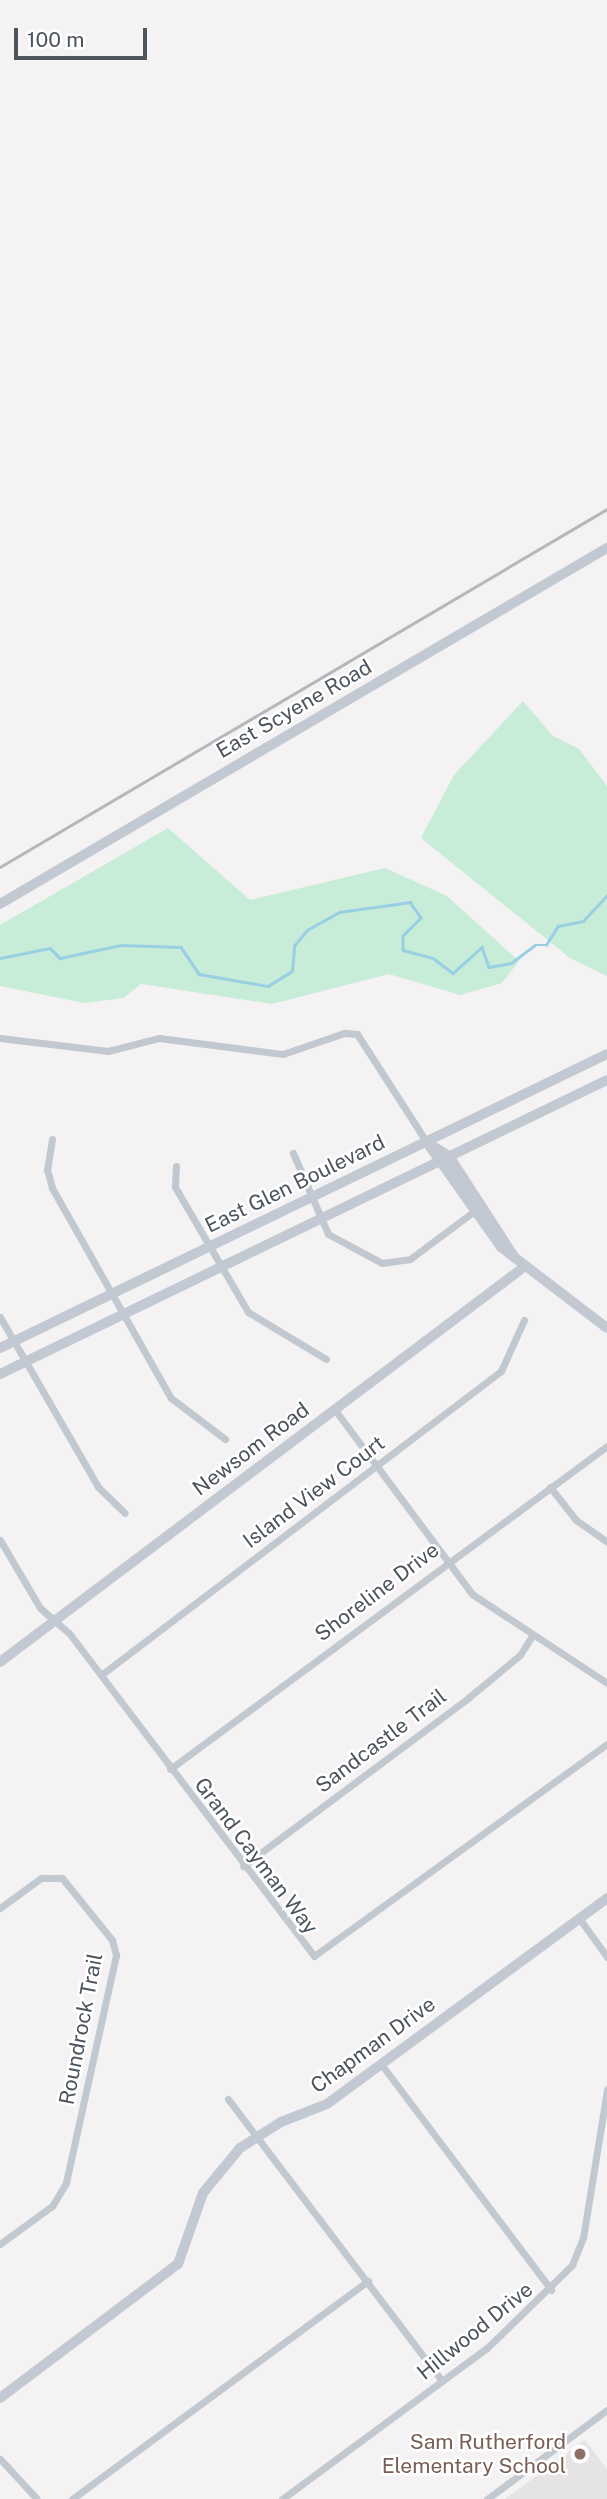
<!DOCTYPE html>
<html>
<head>
<meta charset="utf-8">
<style>
  body { margin:0 }
  #map { position:relative; width:607px; height:2499px; overflow:hidden; background:#f4f2f2; font-family:"Public Sans",sans-serif }
  div>[style] { position:absolute }
  .education>* { inset:0; background:#e5e3e3 }
  .green>* { inset:0; background:#c7ecd7 }
  .stream>* { height:2.5px; margin:-1.25px; padding:0 1.25px; transform-origin:1.25px; border-radius:1.25px; background:#99cfe3 }
  .street>* { height:7px; margin:-3.5px; padding:0 3.5px; transform-origin:3.5px; border-radius:3.5px; background:#c2c8cf }
  .secondary>* { height:10px; margin:-5px; padding:0 5px; transform-origin:5px; border-radius:5px; background:#c2c9d3 }
  .rail>* { height:2.5px; margin:-1.25px; padding:0 1.25px; transform-origin:1.25px; border-radius:1.25px; background:#b5b7bb }
  .dots>* { width:19px; height:19px; translate:-50% -50%; box-sizing:border-box; border:4px solid #fff; border-radius:50% }
  span { translate:-50% -50%; white-space:nowrap; text-align:center; line-height:1.15; -webkit-text-stroke:5px #fff; paint-order:stroke }
  .street-label { font-size:21px; color:#4c545e }
  .education-label { font-size:21px; color:#785e54 }
  .right { translate:-100% -50%; text-align:right }
  .scale { position:absolute; left:14px; top:28px; width:133px; height:32px; box-sizing:border-box; border:4px solid #4c545e; border-top:0; padding-left:9px; font-size:21px; line-height:24px; white-space:nowrap; color:#4c545e; -webkit-text-stroke:5px #fff; paint-order:stroke }
</style>
</head>
<body>
<div id="map">
  <div class="education">
    <div style="clip-path:polygon(585px 2440px,607px 2469px,607px 2499px,505px 2499px)"></div>
  </div>
  <div class="green">
    <div style="clip-path:polygon(523px 701px,553px 736px,579px 749px,607px 786px,607px 976px,570px 958px,421px 838px,454px 775px)"></div>
    <div style="clip-path:polygon(168px 828px,250px 900px,385px 868px,447px 896px,519px 961px,502px 983px,460px 995px,389px 974px,272px 1004px,141px 984px,123px 998px,84px 1003px,0 986px,0 925px)"></div>
  </div>
  <div class="stream">
    <div style="left:0;top:958px;width:51px;rotate:-11.3deg"></div>
    <div style="left:50px;top:948px;width:14px;rotate:45deg"></div>
    <div style="left:60px;top:958px;width:62px;rotate:-12deg"></div>
    <div style="left:121px;top:945px;width:60px;rotate:1.9deg"></div>
    <div style="left:181px;top:947px;width:32px;rotate:56deg"></div>
    <div style="left:199px;top:974px;width:70px;rotate:9.9deg"></div>
    <div style="left:268px;top:986px;width:28px;rotate:-32deg"></div>
    <div style="left:292px;top:971px;width:25px;rotate:-85deg"></div>
    <div style="left:294px;top:946px;width:21px;rotate:-51deg"></div>
    <div style="left:307px;top:930px;width:37px;rotate:-29deg"></div>
    <div style="left:339px;top:912px;width:72px;rotate:-8deg"></div>
    <div style="left:410px;top:902px;width:19px;rotate:55deg"></div>
    <div style="left:421px;top:918px;width:25px;rotate:135deg"></div>
    <div style="left:403px;top:936px;width:14px;rotate:90deg"></div>
    <div style="left:403px;top:950px;width:31px;rotate:15deg"></div>
    <div style="left:433px;top:958px;width:25px;rotate:37deg"></div>
    <div style="left:453px;top:973px;width:39px;rotate:-42deg"></div>
    <div style="left:482px;top:947px;width:21px;rotate:71deg"></div>
    <div style="left:489px;top:967px;width:22px;rotate:-10deg"></div>
    <div style="left:511px;top:963px;width:30px;rotate:-37deg"></div>
    <div style="left:535px;top:945px;width:11px"></div>
    <div style="left:546px;top:945px;width:22px;rotate:-58deg"></div>
    <div style="left:558px;top:926px;width:25px;rotate:-11deg"></div>
    <div style="left:583px;top:921px;width:35px;rotate:-47deg"></div>
  </div>
  <div class="street">
    <div style="left:0;top:1038px;width:109px;rotate:6.9deg"></div>
    <div style="left:108px;top:1051px;width:53px;rotate:-14.3deg"></div>
    <div style="left:159px;top:1038px;width:125px;rotate:7.4deg"></div>
    <div style="left:283px;top:1054px;width:65px;rotate:-19deg"></div>
    <div style="left:344px;top:1033px;width:13px;rotate:4deg"></div>
    <div style="left:357px;top:1034px;width:127px;rotate:57.2deg"></div>
    <div style="left:52px;top:1139px;width:31px;rotate:99deg"></div>
    <div style="left:47px;top:1170px;width:19px;rotate:74deg"></div>
    <div style="left:52px;top:1188px;width:241px;rotate:60.5deg"></div>
    <div style="left:171px;top:1398px;width:68px;rotate:37.2deg"></div>
    <div style="left:293px;top:1153px;width:88px;rotate:66.6deg"></div>
    <div style="left:328px;top:1234px;width:61px;rotate:28.2deg"></div>
    <div style="left:382px;top:1263px;width:28px;rotate:-8deg"></div>
    <div style="left:410px;top:1259px;width:84px;rotate:-36.7deg"></div>
    <div style="left:176px;top:1166px;width:21px;rotate:93deg"></div>
    <div style="left:175px;top:1187px;width:145px;rotate:59.7deg"></div>
    <div style="left:248px;top:1312px;width:91px;rotate:31.1deg"></div>
    <div style="left:0;top:1317px;width:196px;rotate:60deg"></div>
    <div style="left:98px;top:1487px;width:37px;rotate:44deg"></div>
    <div style="left:335px;top:1410px;width:229px;rotate:53.3deg"></div>
    <div style="left:472px;top:1594px;width:162px;rotate:33.4deg"></div>
    <div style="left:550px;top:1487px;width:42px;rotate:51.8deg"></div>
    <div style="left:576px;top:1520px;width:38px;rotate:35deg"></div>
    <div style="left:0;top:1540px;width:79px;rotate:59.5deg"></div>
    <div style="left:40px;top:1608px;width:38px;rotate:41deg"></div>
    <div style="left:69px;top:1633px;width:405px;rotate:52.8deg"></div>
    <div style="left:314px;top:1956px;width:362px;rotate:-35.9deg"></div>
    <div style="left:101px;top:1675px;width:502px;rotate:-37.23deg"></div>
    <div style="left:501px;top:1371px;width:56px;rotate:-65.7deg"></div>
    <div style="left:170px;top:1769px;width:543px;rotate:-36.47deg"></div>
    <div style="left:243px;top:1866px;width:281px;rotate:-36.7deg"></div>
    <div style="left:468px;top:1698px;width:67px;rotate:-39.6deg"></div>
    <div style="left:520px;top:1655px;width:22px;rotate:-58deg"></div>
    <div style="left:0;top:1908px;width:51px;rotate:-36.2deg"></div>
    <div style="left:41px;top:1878px;width:21px"></div>
    <div style="left:62px;top:1878px;width:80px;rotate:51.1deg"></div>
    <div style="left:112px;top:1940px;width:16px;rotate:75deg"></div>
    <div style="left:116px;top:1955px;width:233px;rotate:102.4deg"></div>
    <div style="left:66px;top:2183px;width:27px;rotate:121deg"></div>
    <div style="left:52px;top:2206px;width:64px;rotate:143.8deg"></div>
    <div style="left:579px;top:1918px;width:48px;rotate:54.3deg"></div>
    <div style="left:381px;top:2064px;width:283px;rotate:53deg"></div>
    <div style="left:228px;top:2099px;width:354px;rotate:52.8deg"></div>
    <div style="left:0;top:2459px;width:54px;rotate:47.2deg"></div>
    <div style="left:72px;top:2499px;width:368px;rotate:-36.4deg"></div>
    <div style="left:282px;top:2499px;width:255px;rotate:-36.4deg"></div>
    <div style="left:487px;top:2348px;width:119px;rotate:-44.3deg"></div>
    <div style="left:572px;top:2265px;width:29px;rotate:-68deg"></div>
    <div style="left:583px;top:2238px;width:151px;rotate:-80.8deg"></div>
    <div style="left:487px;top:2499px;width:149px;rotate:-36.6deg"></div>
  </div>
  <div class="secondary">
    <div style="left:0;top:904px;width:704px;rotate:-30.39deg"></div>
    <div style="left:426px;top:1141px;width:130px;rotate:54.7deg"></div>
    <div style="left:501px;top:1247px;width:133px;rotate:37.4deg"></div>
    <div style="left:428px;top:1143px;width:25px;rotate:32deg"></div>
    <div style="left:449px;top:1156px;width:121px;rotate:57.1deg"></div>
    <div style="left:0;top:1348px;width:674px;rotate:-25.84deg"></div>
    <div style="left:0;top:1374px;width:674px;rotate:-25.84deg"></div>
    <div style="left:0;top:1662px;width:656px;rotate:-37.01deg"></div>
    <div style="left:0;top:2398px;width:223px;rotate:-37deg"></div>
    <div style="left:178px;top:2264px;width:75px;rotate:-70.6deg"></div>
    <div style="left:203px;top:2193px;width:58px;rotate:-50.6deg"></div>
    <div style="left:240px;top:2148px;width:49px;rotate:-32.4deg"></div>
    <div style="left:281px;top:2122px;width:49px;rotate:-21.4deg"></div>
    <div style="left:327px;top:2104px;width:348px;rotate:-36.3deg"></div>
  </div>
  <div class="rail">
    <div style="left:0;top:867px;width:705px;rotate:-30.53deg"></div>
  </div>
  <div class="dots">
    <div style="left:580px;top:2454px;background:#8d6e63"></div>
  </div>
  <div class="street-label">
    <span style="left:294px;top:709px;rotate:-30deg">East Scyene Road</span>
    <span style="left:295px;top:1184px;rotate:-26deg">East Glen Boulevard</span>
    <span style="left:251px;top:1449px;rotate:-37deg">Newsom Road</span>
    <span style="left:314px;top:1492px;rotate:-37deg">Island View Court</span>
    <span style="left:377px;top:1592px;rotate:-37deg">Shoreline Drive</span>
    <span style="left:381px;top:1741px;rotate:-37deg">Sandcastle Trail</span>
    <span style="left:256px;top:1856px;rotate:53deg">Grand Cayman Way</span>
    <span style="left:81px;top:2029px;rotate:-79deg">Roundrock Trail</span>
    <span style="left:373px;top:2045px;rotate:-36deg">Chapman Drive</span>
    <span style="left:475px;top:2331px;rotate:-39deg">Hillwood Drive</span>
  </div>
  <div class="education-label">
    <span class="right" style="left:566px;top:2454px">Sam Rutherford<br>Elementary School</span>
  </div>
  <div class="scale">100 m</div>
</div>
</body>
</html>
